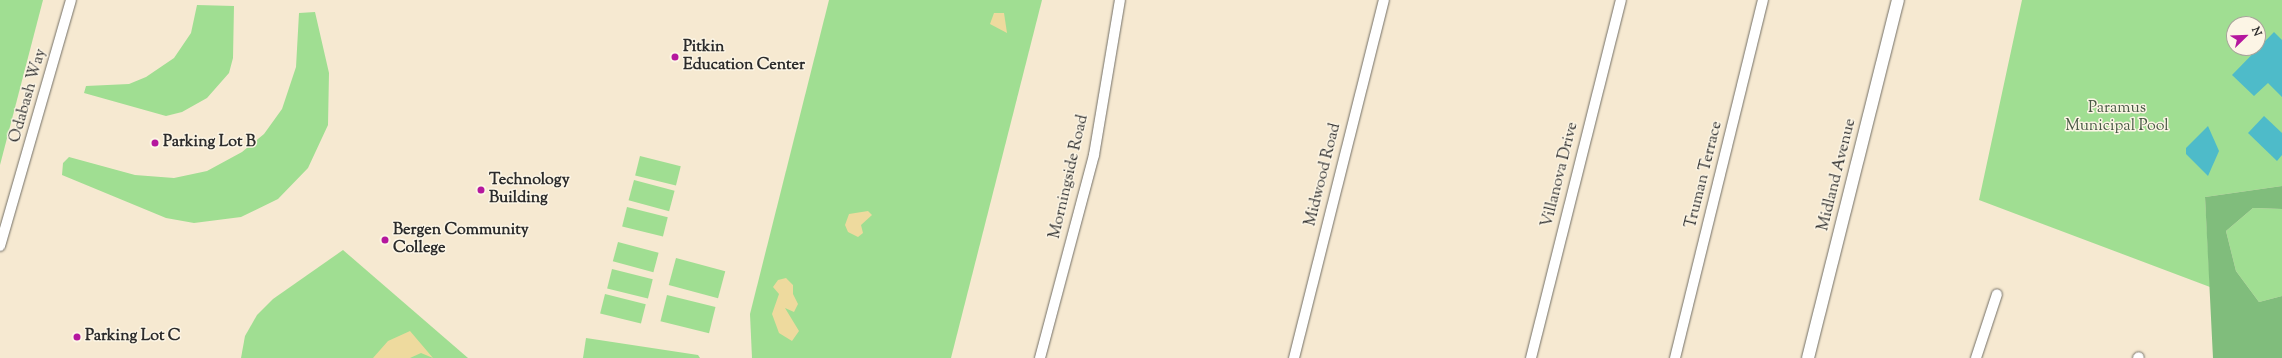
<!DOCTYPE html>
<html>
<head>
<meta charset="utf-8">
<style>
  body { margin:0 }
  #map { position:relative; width:2282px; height:358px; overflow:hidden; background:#f6e9d1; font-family:"Sorts Mill Goudy",serif }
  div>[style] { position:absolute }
  .green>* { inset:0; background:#a0de92; transform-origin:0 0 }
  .forest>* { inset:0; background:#80bd7c }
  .sand>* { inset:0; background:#eeda9e }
  .water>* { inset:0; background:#4ebbc9 }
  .roads { filter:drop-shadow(0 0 1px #726e65) drop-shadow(0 0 1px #726e65) }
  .minor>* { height:10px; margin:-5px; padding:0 5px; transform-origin:5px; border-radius:5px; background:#fff }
  .tertiary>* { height:12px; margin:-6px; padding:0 6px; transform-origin:6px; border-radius:6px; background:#fff }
  .dots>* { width:11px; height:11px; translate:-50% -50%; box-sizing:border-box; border:2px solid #fcf5e5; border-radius:50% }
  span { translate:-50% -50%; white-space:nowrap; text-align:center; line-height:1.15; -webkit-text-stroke:3px #fcf5e5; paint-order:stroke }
  .poi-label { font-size:16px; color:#2b2b2b; font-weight:700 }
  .left { translate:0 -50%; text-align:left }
  .street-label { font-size:16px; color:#2b2b2b }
  .park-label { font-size:16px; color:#485845 }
  .north { position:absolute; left:2226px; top:16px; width:40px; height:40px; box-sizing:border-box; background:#fcf5e5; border:1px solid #a8a49b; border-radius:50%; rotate:67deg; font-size:11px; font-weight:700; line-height:16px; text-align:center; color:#2b2b2b }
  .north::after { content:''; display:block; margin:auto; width:14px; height:18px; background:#b5179e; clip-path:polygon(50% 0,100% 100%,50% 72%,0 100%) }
</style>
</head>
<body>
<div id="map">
  <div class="green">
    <div style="clip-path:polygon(0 0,43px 0,0 165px)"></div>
    <div style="clip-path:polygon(829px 0,1042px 0,951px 358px,752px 358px,750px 314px)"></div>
    <div style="clip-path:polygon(evenodd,2022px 0,2282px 0,2282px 186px,2205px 197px,2210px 287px,1979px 200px,2022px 0,2234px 24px,2258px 24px,2258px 48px,2234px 48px,2234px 24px)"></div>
    <div style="clip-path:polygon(197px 5px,234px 6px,233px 58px,229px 73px,207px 98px,182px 112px,166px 116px,84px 93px,86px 86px,129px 84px,146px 77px,174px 58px,191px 33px)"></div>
    <div style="clip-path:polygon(315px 12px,329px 73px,328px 125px,308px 168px,278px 199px,241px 217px,194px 223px,166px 218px,62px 175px,63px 163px,69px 157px,135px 175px,174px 178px,207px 171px,242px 152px,264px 134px,282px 109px,296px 67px,299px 13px)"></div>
    <div style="left:640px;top:156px;width:42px;height:20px;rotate:14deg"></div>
    <div style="left:634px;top:180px;width:42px;height:21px;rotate:15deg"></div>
    <div style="left:627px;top:207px;width:42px;height:20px;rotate:14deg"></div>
    <div style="clip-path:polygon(2253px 208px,2282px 209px,2282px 296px,2259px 302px,2236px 271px,2226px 231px)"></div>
    <div style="left:618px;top:242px;width:42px;height:20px;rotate:15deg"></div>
    <div style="clip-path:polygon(343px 250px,468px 358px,241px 358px,245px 336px,257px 315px,273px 299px)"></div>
    <div style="left:676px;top:258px;width:51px;height:28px;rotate:15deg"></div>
    <div style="left:612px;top:269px;width:42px;height:20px;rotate:14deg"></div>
    <div style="left:605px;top:294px;width:42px;height:20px;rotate:14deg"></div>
    <div style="left:667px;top:295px;width:50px;height:27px;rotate:14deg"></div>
    <div style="clip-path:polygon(586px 338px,698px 355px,700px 358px,583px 358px)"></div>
  </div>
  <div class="forest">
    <div style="clip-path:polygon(2282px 186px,2282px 209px,2253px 208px,2226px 231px,2236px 271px,2259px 302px,2282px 296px,2282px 358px,2213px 358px,2205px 197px)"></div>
  </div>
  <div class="sand">
    <div style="clip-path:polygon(994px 13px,1004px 13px,1007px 33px,990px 24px)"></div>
    <div style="clip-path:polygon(868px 211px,872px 215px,861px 225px,863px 233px,858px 237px,848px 232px,845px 225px,849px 214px)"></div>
    <div style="clip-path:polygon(786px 278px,793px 285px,793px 294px,798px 304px,794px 312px,785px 308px,799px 331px,792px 341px,779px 333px,772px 314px,779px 294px,773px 287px,778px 280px)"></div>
    <div style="clip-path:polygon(410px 331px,433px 358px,421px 353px,410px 358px,373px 358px,388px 341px)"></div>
  </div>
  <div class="water">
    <div style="clip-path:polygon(2274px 32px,2282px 40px,2282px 97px,2268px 83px,2254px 96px,2232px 75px)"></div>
    <div style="clip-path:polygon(2264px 116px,2282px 133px,2282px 155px,2277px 161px,2248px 133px)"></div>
    <div style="clip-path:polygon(2208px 126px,2219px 151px,2208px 176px,2186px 154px,2186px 148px)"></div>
  </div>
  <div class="roads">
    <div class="minor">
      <div style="left:0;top:246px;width:256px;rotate:-73.9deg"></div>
      <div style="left:1040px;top:358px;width:210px;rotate:-75.1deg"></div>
      <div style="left:1094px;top:155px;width:157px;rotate:-80.5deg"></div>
      <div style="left:1294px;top:358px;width:369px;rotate:-75.9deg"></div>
      <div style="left:1531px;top:358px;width:369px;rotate:-75.9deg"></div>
      <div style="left:1675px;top:358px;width:369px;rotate:-76.2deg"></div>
      <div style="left:1976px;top:358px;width:67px;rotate:-71.8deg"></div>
      <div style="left:2138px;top:358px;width:1px;rotate:-45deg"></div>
    </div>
    <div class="tertiary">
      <div style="left:1808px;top:358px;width:369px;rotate:-75.9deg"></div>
    </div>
  </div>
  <div class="dots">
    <div style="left:675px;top:57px;background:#b5179e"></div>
    <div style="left:155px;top:143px;background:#b5179e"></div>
    <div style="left:481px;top:190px;background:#b5179e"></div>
    <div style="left:385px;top:240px;background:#b5179e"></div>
    <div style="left:77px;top:337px;background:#b5179e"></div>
  </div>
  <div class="poi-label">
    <span class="left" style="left:683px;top:57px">Pitkin<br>Education Center</span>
    <span class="left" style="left:163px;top:143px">Parking Lot B</span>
    <span class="left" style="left:489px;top:190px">Technology<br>Building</span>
    <span class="left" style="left:393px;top:240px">Bergen Community<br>College</span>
    <span class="left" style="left:85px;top:337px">Parking Lot C</span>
  </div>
  <div class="street-label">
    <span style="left:29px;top:96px;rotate:-74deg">Odabash Way</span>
    <span style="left:1324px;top:175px;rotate:-76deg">Midwood Road</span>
    <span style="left:1561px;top:175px;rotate:-76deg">Villanova Drive</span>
    <span style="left:1705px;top:175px;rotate:-76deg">Truman Terrace</span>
    <span style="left:1838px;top:175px;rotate:-76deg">Midland Avenue</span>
    <span style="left:1070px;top:177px;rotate:-77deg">Morningside Road</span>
  </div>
  <div class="park-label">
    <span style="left:2117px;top:118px">Paramus<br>Municipal Pool</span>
  </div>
  <div class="north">N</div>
</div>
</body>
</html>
